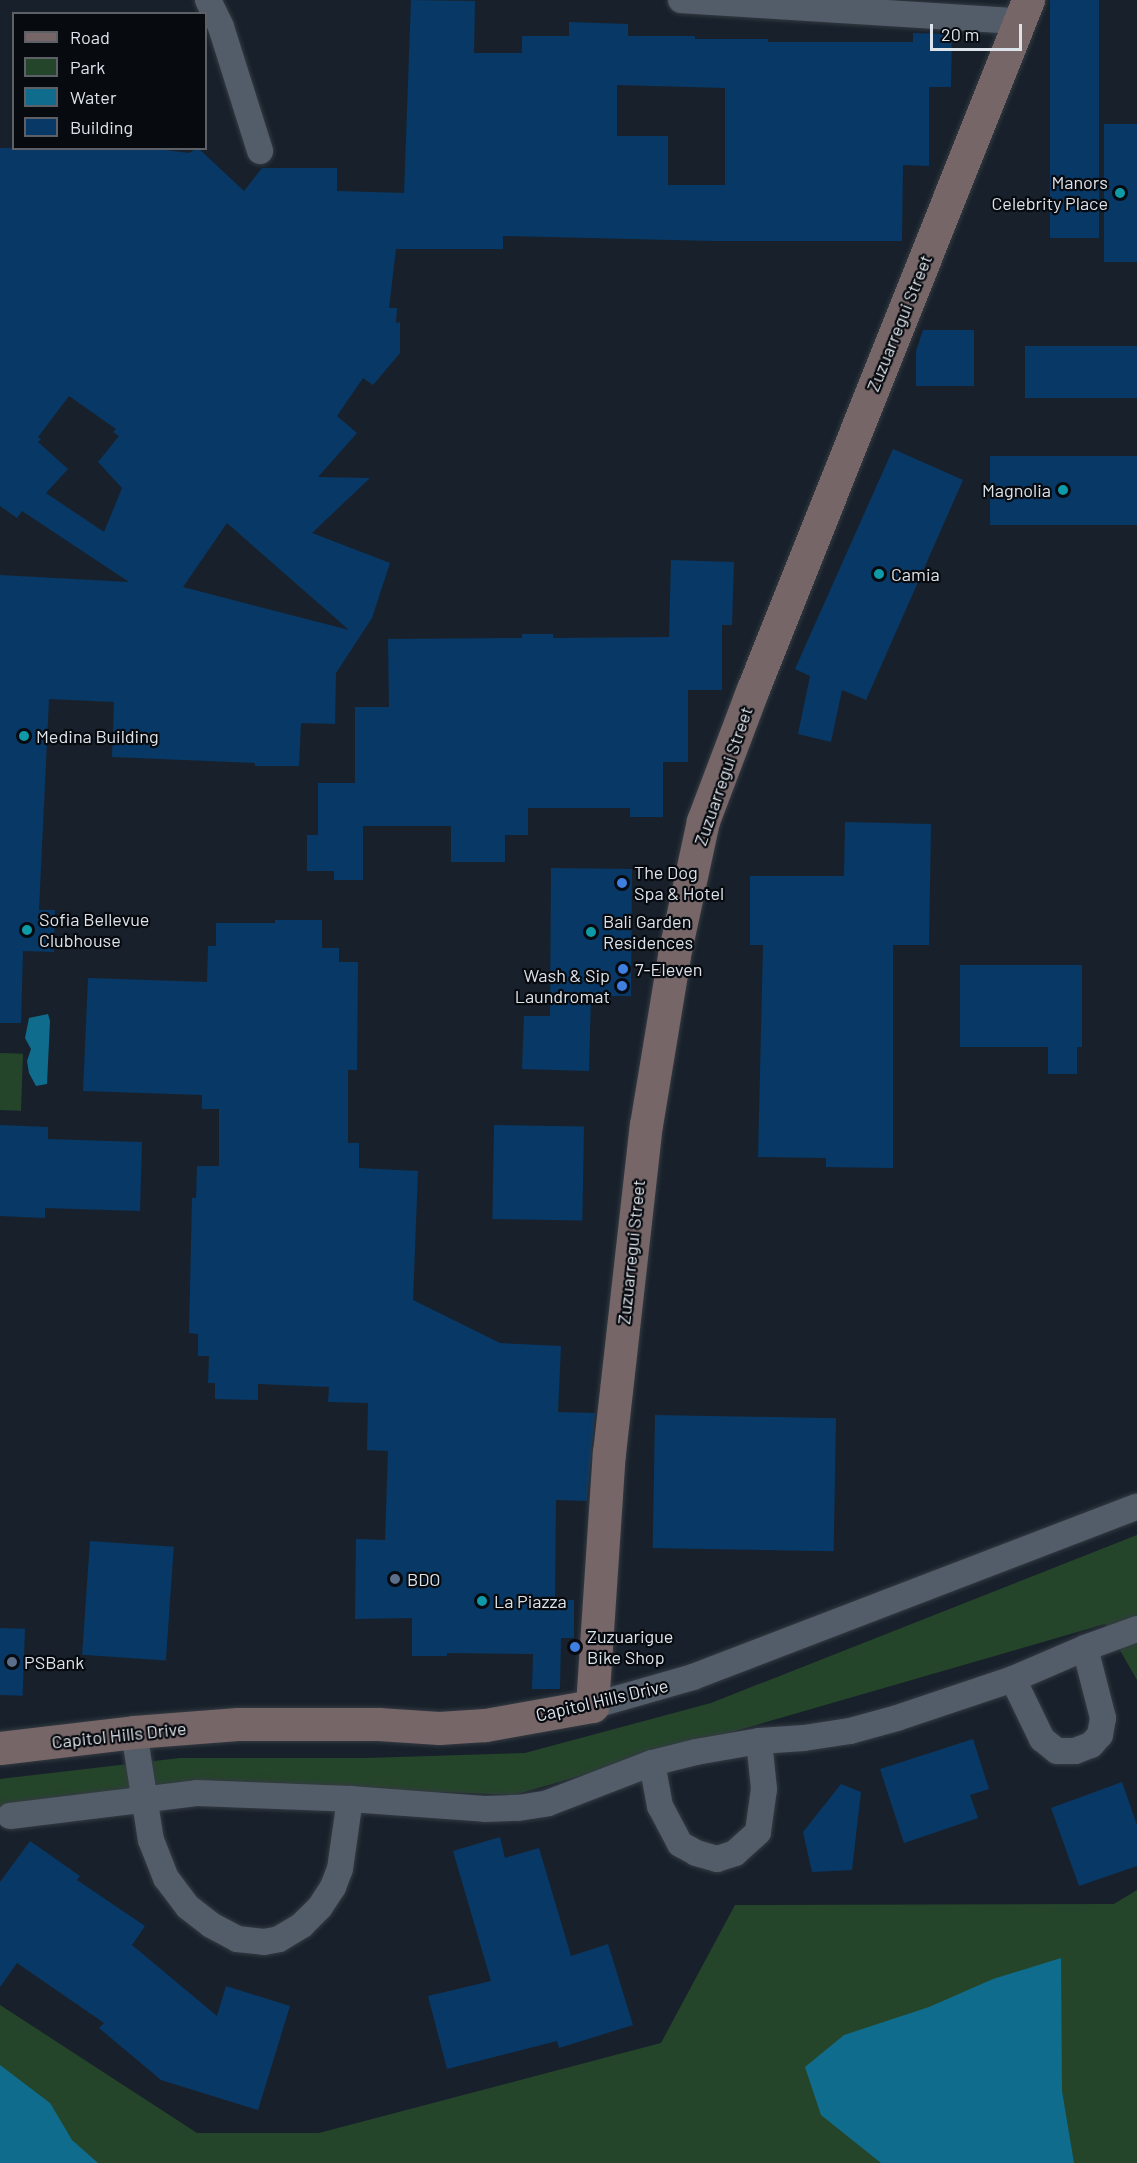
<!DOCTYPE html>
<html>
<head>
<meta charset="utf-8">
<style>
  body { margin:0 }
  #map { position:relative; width:1137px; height:2163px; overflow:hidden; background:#18212b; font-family:Barlow,sans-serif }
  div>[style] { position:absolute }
  .green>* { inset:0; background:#25452a; transform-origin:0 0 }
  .water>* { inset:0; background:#0f6c8c }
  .building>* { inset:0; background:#083865; transform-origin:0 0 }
  .roads { filter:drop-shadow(0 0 2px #343a42) drop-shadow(0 0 2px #343a42) }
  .street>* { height:26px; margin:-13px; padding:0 13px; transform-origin:13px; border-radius:13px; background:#535d6a }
  .secondary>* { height:33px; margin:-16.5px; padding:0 16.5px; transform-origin:16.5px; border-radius:16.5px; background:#766668 }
  .dots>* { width:16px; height:16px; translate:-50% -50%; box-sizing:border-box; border:3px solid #070a0f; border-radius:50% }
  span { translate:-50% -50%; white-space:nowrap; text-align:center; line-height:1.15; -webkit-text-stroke:4.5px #070a0f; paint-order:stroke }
  .poi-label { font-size:18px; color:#dde3ea }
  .right { translate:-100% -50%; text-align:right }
  .left { translate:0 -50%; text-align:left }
  .street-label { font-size:18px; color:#dde3ea }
  .legend { position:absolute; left:12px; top:12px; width:195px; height:138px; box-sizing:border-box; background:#070a0f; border:2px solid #5d6167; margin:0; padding:8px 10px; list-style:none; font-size:18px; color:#dde3ea }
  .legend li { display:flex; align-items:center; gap:12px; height:30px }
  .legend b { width:30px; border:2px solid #5d6167 }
  .scale { position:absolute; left:930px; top:24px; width:92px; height:27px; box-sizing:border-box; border:3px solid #dde3ea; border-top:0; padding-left:8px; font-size:18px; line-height:21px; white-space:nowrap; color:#dde3ea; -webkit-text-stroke:4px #070a0f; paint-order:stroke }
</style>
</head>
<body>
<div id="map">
  <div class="green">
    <div style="left:0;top:1053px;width:23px;height:57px;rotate:2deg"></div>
    <div style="clip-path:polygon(1137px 1535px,1137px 1680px,1105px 1624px,514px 1795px,236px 1784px,0 1808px,0 1779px,180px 1758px,367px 1758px,525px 1753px,711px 1703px)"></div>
    <div style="clip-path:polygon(1137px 1890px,1137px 2163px,0 2163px,0 2005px,197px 2133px,319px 2133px,661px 2043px,735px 1905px,1114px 1904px)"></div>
  </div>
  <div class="water">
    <div style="clip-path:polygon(48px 1014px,50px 1021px,47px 1084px,36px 1086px,29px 1073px,27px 1061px,31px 1049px,25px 1038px,29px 1018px)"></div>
    <div style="clip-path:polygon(1061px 1958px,1062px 2091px,1074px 2163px,881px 2163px,821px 2115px,805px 2067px,844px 2035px,929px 2007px,993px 1979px)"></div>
    <div style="clip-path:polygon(0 2065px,50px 2103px,72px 2140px,98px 2163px,0 2163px)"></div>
  </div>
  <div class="building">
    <div style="clip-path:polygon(evenodd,411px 0,475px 1px,474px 53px,522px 53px,522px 36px,569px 36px,569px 22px,628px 24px,628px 36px,695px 36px,695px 39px,768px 39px,768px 42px,913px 42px,913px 33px,952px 34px,951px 87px,929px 87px,929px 166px,903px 165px,902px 241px,714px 241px,503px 236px,503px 249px,396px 249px,389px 308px,397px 308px,396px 323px,400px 322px,400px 353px,373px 385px,363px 378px,337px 416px,357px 433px,318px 477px,370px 478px,312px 533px,390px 563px,372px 618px,336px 673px,335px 724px,301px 723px,299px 766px,255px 766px,255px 763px,112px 757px,114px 702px,49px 699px,39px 910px,55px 910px,54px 952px,23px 951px,21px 1023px,0 1023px,0 575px,129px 582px,22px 511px,17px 518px,0 506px,0 148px,150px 148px,189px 153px,198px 148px,244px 191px,262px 168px,337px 168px,337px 191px,404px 193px,411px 0,617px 85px,725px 88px,725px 185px,668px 185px,668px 136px,617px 136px,617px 85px,411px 0,69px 396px,116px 429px,113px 432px,119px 436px,98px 462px,122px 488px,104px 532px,46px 493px,68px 469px,38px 442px,41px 439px,38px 437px,69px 396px,411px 0,227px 523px,349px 630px,183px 587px,227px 523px)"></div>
    <div style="left:1050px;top:0;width:49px;height:238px"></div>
    <div style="left:1104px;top:124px;width:33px;height:138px"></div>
    <div style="clip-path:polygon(923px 330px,974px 330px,974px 386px,916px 386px,916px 351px)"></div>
    <div style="left:1025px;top:346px;width:112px;height:52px"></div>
    <div style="clip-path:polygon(893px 449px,963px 480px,866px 700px,842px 690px,831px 742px,798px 734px,810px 676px,795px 669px)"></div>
    <div style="left:990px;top:456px;width:147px;height:69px"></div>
    <div style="clip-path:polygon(671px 560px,734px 562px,732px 625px,722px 625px,722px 690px,688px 690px,688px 762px,663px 762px,663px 817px,630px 817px,630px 808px,528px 808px,528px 835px,505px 835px,505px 862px,451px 862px,451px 826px,363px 826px,363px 880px,334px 880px,334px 871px,307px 871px,307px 835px,318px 835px,318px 783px,355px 783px,355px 707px,389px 707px,388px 639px,522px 638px,522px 634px,553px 634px,553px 638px,669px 637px)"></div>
    <div style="clip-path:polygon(845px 822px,931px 824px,929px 945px,893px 945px,893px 1168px,826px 1167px,826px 1158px,758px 1157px,763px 945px,750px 945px,750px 876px,844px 876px)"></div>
    <div style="clip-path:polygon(551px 868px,632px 869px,631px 996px,591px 996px,589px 1071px,522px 1069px,524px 1016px,550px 1016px)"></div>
    <div style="clip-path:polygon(275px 920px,322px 920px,322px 948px,339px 948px,339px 962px,358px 962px,357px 1070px,348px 1070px,348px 1143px,359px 1143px,359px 1168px,418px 1171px,413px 1300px,500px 1343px,561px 1346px,558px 1412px,595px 1413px,587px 1501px,556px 1500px,555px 1600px,574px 1600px,574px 1638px,561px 1638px,560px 1689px,532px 1689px,533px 1654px,447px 1653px,447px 1656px,412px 1656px,412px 1618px,355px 1619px,356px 1539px,385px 1540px,388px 1451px,367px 1450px,368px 1403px,328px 1402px,329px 1387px,258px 1384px,258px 1400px,215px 1399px,215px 1383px,208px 1383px,209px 1356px,198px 1356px,198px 1334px,189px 1333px,192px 1198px,196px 1198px,197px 1166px,219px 1166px,219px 1109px,202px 1109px,202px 1095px,83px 1091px,88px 978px,207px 982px,208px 946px,216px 946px,216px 923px,275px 923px)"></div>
    <div style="clip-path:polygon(960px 965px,1082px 965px,1082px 1047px,1077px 1047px,1077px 1074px,1048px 1074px,1048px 1047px,960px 1047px)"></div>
    <div style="clip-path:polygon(0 1125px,48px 1127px,48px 1139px,142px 1142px,140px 1211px,45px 1208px,45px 1218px,0 1216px)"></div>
    <div style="left:494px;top:1125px;width:90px;height:94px;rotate:1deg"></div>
    <div style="left:655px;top:1415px;width:181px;height:133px;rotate:1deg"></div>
    <div style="left:90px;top:1541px;width:84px;height:114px;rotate:4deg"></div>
    <div style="left:0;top:1628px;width:25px;height:67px;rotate:2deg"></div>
    <div style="clip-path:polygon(973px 1739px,989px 1789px,970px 1795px,978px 1818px,904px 1843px,880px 1769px)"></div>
    <div style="clip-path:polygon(1122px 1782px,1137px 1825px,1137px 1866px,1079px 1886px,1051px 1808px)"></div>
    <div style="clip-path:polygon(841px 1784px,861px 1792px,852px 1870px,812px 1872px,803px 1832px)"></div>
    <div style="clip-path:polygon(500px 1837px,505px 1858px,539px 1848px,571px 1956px,608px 1944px,633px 2025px,559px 2048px,557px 2041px,447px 2069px,428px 1996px,491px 1981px,453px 1851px)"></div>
    <div style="clip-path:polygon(30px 1841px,80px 1876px,77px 1880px,145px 1926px,132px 1945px,217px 2016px,226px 1986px,290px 2006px,258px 2110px,161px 2080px,99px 2028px,104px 2023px,17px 1963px,0 1987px,0 1882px)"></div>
  </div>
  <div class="roads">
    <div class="street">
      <div style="left:208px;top:0;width:30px;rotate:64deg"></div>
      <div style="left:221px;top:27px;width:130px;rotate:72.5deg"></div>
      <div style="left:681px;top:0;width:339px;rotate:3.6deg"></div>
      <div style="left:1013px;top:1679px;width:67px;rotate:64.2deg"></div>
      <div style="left:1042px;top:1739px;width:19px;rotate:39deg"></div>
      <div style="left:1057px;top:1751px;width:18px"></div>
      <div style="left:1075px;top:1751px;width:17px;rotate:-21deg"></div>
      <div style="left:1091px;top:1745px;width:13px;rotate:-48deg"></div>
      <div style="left:1100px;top:1735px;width:17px;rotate:-80deg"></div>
      <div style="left:1103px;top:1718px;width:72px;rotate:-104.4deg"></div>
      <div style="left:592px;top:1706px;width:105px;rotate:-16deg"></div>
      <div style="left:693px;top:1677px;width:475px;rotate:-21deg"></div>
      <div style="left:134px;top:1732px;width:109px;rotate:81.1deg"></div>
      <div style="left:151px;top:1840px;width:41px;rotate:68.5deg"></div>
      <div style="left:166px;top:1878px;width:36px;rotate:53deg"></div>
      <div style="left:188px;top:1907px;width:29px;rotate:38deg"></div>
      <div style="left:211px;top:1925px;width:30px;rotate:28deg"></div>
      <div style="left:237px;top:1939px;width:27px;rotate:6deg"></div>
      <div style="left:264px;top:1942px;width:15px;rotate:-11deg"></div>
      <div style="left:279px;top:1939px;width:27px;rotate:-31deg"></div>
      <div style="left:302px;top:1925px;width:25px;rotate:-45deg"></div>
      <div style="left:320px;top:1907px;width:24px;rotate:-57deg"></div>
      <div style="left:333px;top:1887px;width:19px;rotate:-69deg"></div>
      <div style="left:340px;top:1869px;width:71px;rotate:-81.9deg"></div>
      <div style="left:652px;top:1763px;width:44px;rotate:79.5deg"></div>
      <div style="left:660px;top:1806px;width:43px;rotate:62.2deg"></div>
      <div style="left:680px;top:1844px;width:18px;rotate:29deg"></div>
      <div style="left:696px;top:1853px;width:22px;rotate:16deg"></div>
      <div style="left:717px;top:1859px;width:19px;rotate:-18deg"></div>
      <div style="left:735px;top:1853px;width:31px;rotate:-42deg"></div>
      <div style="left:758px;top:1832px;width:43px;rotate:-82.1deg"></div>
      <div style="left:764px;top:1789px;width:48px;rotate:-95.9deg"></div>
      <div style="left:10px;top:1816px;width:188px;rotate:-7deg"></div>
      <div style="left:197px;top:1793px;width:153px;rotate:2.2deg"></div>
      <div style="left:350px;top:1799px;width:135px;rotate:4.2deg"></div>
      <div style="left:485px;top:1809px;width:33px;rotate:-2deg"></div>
      <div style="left:518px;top:1808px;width:30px;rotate:-9deg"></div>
      <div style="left:548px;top:1803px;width:111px;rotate:-21deg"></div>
      <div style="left:652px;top:1763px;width:45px;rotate:-14deg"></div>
      <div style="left:696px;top:1752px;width:64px;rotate:-9.9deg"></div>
      <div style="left:759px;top:1741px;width:45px;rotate:-3.8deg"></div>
      <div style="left:804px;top:1738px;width:47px;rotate:-8.7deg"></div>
      <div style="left:850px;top:1731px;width:49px;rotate:-15.5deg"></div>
      <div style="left:897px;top:1718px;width:122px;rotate:-18.6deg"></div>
      <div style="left:1013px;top:1679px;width:78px;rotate:-23.3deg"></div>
      <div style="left:1085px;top:1648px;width:55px;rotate:-20.1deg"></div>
    </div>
    <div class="secondary">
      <div style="left:0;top:1748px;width:135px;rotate:-6.8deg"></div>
      <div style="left:134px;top:1732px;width:104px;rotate:-4.4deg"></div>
      <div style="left:238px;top:1724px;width:140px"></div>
      <div style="left:378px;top:1724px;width:61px;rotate:3.8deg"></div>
      <div style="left:439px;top:1728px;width:46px;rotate:-3.7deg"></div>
      <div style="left:485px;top:1725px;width:109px;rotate:-10.1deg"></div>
      <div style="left:592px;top:1706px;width:254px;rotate:-86.2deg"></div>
      <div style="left:609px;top:1453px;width:330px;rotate:-83.6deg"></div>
      <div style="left:646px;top:1125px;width:172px;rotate:-80.6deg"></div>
      <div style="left:674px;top:955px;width:137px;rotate:-77.8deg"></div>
      <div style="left:703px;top:821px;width:141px;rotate:-69.3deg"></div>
      <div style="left:753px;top:689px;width:742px;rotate:-68.24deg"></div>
    </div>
  </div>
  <div class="dots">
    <div style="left:1120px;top:193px;background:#0f9aa8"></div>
    <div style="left:1063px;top:490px;background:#0f9aa8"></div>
    <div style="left:879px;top:574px;background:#0f9aa8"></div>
    <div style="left:24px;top:736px;background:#0f9aa8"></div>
    <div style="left:622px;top:883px;background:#3f7fe0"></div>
    <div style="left:27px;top:930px;background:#0f9aa8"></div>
    <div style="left:591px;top:932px;background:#0f9aa8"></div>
    <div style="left:623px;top:969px;background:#3f7fe0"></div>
    <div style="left:622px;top:986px;background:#3f7fe0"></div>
    <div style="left:395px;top:1579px;background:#5c6f8a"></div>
    <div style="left:482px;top:1601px;background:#0f9aa8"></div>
    <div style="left:575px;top:1647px;background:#3f7fe0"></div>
    <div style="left:12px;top:1662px;background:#5c6f8a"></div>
  </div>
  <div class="poi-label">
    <span class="right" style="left:1108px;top:193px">Manors<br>Celebrity Place</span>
    <span class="right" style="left:1051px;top:490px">Magnolia</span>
    <span class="left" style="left:891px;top:574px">Camia</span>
    <span class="left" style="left:36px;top:736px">Medina Building</span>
    <span class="left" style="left:634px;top:883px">The Dog<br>Spa &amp; Hotel</span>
    <span class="left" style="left:39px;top:930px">Sofia Bellevue<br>Clubhouse</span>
    <span class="left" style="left:603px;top:932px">Bali Garden<br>Residences</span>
    <span class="left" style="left:635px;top:969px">7-Eleven</span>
    <span class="right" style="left:610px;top:986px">Wash &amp; Sip<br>Laundromat</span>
    <span class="left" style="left:407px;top:1579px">BDO</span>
    <span class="left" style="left:494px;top:1601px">La Piazza</span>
    <span class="left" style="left:587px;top:1647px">Zuzuarigue<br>Bike Shop</span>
    <span class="left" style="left:24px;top:1662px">PSBank</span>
  </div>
  <div class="street-label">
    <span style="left:899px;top:323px;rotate:-68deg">Zuzuarregui Street</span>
    <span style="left:723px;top:776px;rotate:-71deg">Zuzuarregui Street</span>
    <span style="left:631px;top:1252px;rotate:-84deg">Zuzuarregui Street</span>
    <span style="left:602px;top:1700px;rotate:-13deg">Capitol Hills Drive</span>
    <span style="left:119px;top:1735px;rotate:-6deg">Capitol Hills Drive</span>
  </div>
  <ul class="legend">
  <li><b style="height:8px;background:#766668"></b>Road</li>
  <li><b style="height:16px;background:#25452a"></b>Park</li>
  <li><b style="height:16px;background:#0f6c8c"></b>Water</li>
  <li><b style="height:16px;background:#083865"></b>Building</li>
  </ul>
  <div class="scale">20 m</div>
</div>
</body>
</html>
